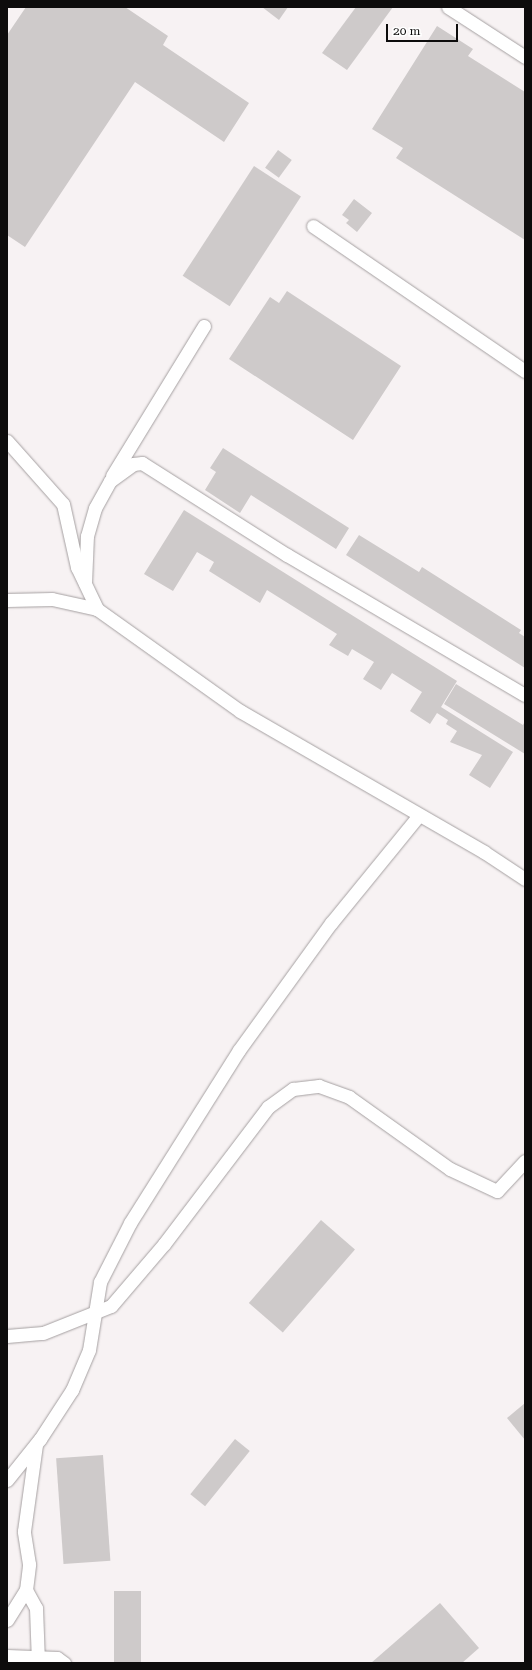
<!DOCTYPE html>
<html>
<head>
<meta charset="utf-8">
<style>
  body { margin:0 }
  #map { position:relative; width:532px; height:1670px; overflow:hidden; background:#f7f2f3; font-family:"Roboto Serif",serif }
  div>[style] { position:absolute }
  .building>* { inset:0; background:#cecaca; transform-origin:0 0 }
  .roads { filter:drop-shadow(0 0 1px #a5a0a1) drop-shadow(0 0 1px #a5a0a1) }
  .service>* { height:13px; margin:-6.5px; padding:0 6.5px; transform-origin:6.5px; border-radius:6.5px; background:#fff }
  span { translate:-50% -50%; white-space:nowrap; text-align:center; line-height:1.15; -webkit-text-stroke:3.5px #fff; paint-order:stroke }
  .frame { position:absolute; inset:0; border:8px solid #0d0c0c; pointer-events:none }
  .scale { position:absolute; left:386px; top:24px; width:72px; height:18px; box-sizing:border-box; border:2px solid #0d0c0c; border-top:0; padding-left:5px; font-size:12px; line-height:14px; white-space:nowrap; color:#0d0c0c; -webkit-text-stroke:3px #fff; paint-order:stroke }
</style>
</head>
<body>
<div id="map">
  <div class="building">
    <div style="clip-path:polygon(26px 7px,125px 7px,168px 36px,163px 45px,249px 103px,224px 142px,135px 82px,25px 247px,7px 235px,7px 35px)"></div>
    <div style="clip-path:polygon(262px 7px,288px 7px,279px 20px)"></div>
    <div style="clip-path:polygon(356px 7px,393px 7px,347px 70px,322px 53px)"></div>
    <div style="clip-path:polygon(437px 26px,473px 49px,468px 56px,525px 92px,525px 240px,396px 158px,403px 148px,372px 129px)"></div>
    <div style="left:278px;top:150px;width:17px;height:22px;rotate:36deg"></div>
    <div style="left:254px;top:166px;width:56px;height:131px;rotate:33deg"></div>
    <div style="clip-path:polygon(354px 199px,372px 213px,357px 232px,346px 223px,349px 220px,342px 215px)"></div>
    <div style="clip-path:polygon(287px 291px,401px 366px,353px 440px,229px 359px,270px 297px,279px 303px)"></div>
    <div style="clip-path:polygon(223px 448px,349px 528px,336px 549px,251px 495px,240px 513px,205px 490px,216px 472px,210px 468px)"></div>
    <div style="clip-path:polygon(184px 510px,457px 681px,441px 707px,513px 752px,490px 788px,469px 775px,482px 755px,450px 742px,457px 731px,446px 724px,448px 720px,437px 713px,430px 724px,410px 711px,422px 692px,392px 673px,381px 690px,363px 679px,374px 662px,352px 649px,348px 656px,329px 645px,337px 634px,267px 590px,260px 603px,209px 571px,214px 562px,197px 552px,173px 591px,144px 574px)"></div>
    <div style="clip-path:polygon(359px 535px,419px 572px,422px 567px,521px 630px,519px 633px,525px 637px,525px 668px,346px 555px)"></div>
    <div style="clip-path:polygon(456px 684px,523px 725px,525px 721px,525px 754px,444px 704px)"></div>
    <div style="left:321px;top:1220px;width:45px;height:110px;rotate:41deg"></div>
    <div style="clip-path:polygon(525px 1403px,525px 1440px,507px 1418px)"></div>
    <div style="left:235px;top:1439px;width:19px;height:71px;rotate:39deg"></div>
    <div style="left:103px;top:1455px;width:106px;height:47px;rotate:86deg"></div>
    <div style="left:114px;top:1591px;width:27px;height:72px"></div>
    <div style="clip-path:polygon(440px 1603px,479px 1648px,462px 1663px,371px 1663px)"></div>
  </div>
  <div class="roads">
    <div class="service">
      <div style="left:448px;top:7px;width:92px;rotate:33deg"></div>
      <div style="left:313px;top:226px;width:257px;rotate:34.4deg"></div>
      <div style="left:7px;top:441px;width:84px;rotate:48.4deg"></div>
      <div style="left:63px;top:504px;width:65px;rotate:77.5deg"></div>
      <div style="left:77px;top:567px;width:47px;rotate:64.5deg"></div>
      <div style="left:112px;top:476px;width:176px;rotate:-58.5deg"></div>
      <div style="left:85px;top:583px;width:47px;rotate:-87.6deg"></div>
      <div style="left:87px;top:536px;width:29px;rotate:-74deg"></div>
      <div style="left:95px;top:508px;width:31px;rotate:-61deg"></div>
      <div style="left:110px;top:481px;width:29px;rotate:-36deg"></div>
      <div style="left:133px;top:464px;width:9px;rotate:-6deg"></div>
      <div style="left:142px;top:463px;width:172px;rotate:32.4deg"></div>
      <div style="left:287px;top:555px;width:276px;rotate:30.5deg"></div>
      <div style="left:7px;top:600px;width:45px;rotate:-1.3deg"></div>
      <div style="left:52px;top:599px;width:46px;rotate:12.5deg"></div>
      <div style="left:97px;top:609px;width:176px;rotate:35.5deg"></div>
      <div style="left:240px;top:711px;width:282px;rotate:30deg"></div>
      <div style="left:484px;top:852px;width:49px;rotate:33.4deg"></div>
      <div style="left:7px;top:1336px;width:36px;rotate:-5deg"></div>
      <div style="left:43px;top:1333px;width:73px;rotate:-21.7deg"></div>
      <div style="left:111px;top:1306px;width:82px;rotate:-49.5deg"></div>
      <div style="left:164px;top:1244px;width:172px;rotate:-52.8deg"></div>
      <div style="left:268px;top:1107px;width:31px;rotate:-36deg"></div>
      <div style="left:293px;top:1089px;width:26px;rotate:-7deg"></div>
      <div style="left:319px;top:1086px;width:32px;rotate:20deg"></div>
      <div style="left:349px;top:1097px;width:124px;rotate:35.5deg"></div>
      <div style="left:450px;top:1169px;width:52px;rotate:25.1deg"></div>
      <div style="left:497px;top:1191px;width:41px;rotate:-47deg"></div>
      <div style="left:7px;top:1480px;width:53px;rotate:-51.2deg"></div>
      <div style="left:40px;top:1439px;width:59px;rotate:-56.9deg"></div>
      <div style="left:72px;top:1390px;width:43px;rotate:-67deg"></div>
      <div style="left:89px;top:1350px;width:69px;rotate:-80.8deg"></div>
      <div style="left:100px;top:1282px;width:66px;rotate:-63deg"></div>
      <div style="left:130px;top:1223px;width:204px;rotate:-57.8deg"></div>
      <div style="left:239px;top:1050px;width:157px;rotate:-54.1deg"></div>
      <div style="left:331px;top:923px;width:139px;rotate:-50.8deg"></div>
      <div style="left:26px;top:1590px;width:21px;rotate:61deg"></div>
      <div style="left:36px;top:1608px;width:55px;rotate:87.9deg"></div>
      <div style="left:7px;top:1620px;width:36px;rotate:-58deg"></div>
      <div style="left:26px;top:1590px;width:26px;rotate:-83deg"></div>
      <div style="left:29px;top:1564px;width:33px;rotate:-99deg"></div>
      <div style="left:24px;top:1531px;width:87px;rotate:-82.1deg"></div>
      <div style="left:7px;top:1656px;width:50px;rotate:2.3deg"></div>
      <div style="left:57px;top:1658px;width:9px;rotate:36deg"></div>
    </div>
  </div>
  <div class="frame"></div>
  <div class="scale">20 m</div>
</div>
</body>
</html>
